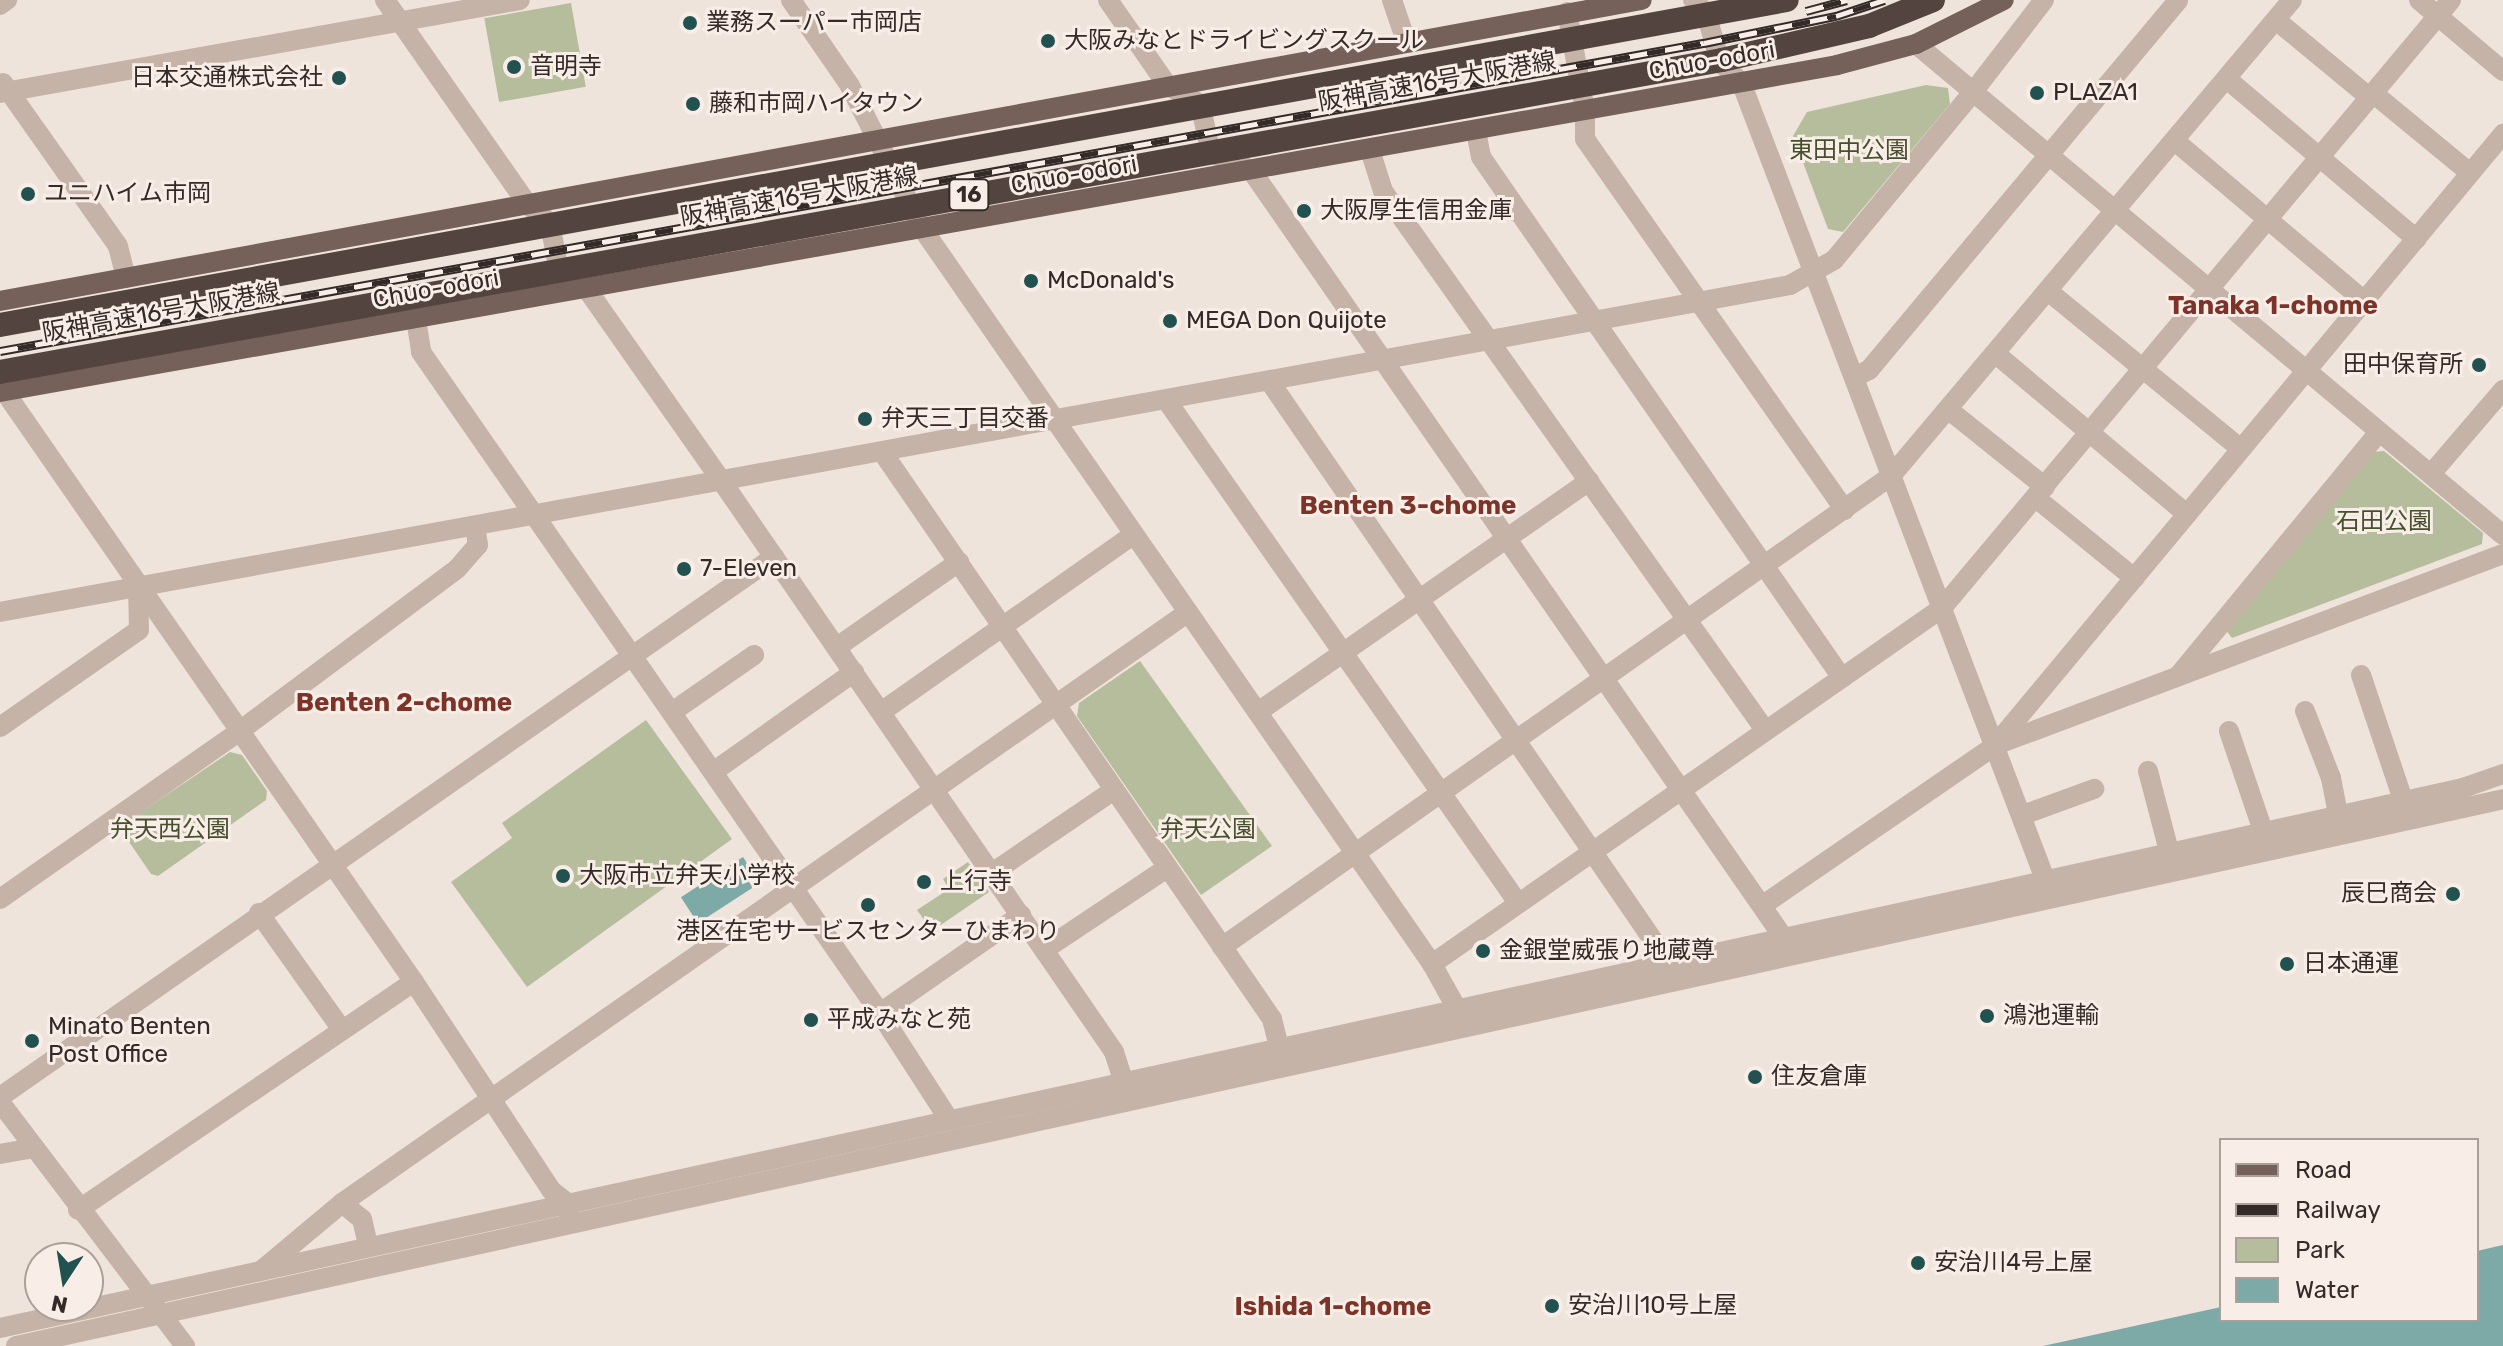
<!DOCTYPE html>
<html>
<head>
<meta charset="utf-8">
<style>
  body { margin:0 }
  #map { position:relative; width:2503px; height:1346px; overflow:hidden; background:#efe4db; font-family:Rubik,"Noto Sans JP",sans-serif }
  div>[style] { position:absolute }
  .green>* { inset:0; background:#b6bd9d; transform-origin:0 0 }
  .water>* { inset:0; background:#7daaa7; transform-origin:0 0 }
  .minor>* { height:20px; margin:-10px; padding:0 10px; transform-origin:10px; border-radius:10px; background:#c6b3a8 }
  .tertiary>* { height:20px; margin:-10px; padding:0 10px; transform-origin:10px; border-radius:10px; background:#c6b3a8 }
  .primary>* { height:20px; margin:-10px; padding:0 10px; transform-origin:10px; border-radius:10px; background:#75605a }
  .rail>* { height:9px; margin-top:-4.5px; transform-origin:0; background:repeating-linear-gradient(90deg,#f8eee7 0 18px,#342a28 0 36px); box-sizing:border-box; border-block:2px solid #342a28 }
  .motorway-bridge>* { height:24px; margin:-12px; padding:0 12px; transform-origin:12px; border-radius:12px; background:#544440 }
  .dots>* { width:22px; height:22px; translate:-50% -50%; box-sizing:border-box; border:4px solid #f8eee7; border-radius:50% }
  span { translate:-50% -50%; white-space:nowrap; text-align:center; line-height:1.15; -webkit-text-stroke:6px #f8eee7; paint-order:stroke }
  .shield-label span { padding:2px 6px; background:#f8eee7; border:2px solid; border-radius:6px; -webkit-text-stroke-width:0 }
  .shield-label { font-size:22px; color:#342a28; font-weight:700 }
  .poi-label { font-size:24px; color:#342a28 }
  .left { translate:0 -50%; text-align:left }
  .right { translate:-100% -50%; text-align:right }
  .street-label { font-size:24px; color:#342a28 }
  .park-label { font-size:24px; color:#47502e }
  .neighbourhood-label { font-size:26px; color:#7c3328; font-weight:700 }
  .legend { position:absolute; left:2219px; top:1138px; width:260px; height:184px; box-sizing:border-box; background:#f8eee7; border:2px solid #aaa09b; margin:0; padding:10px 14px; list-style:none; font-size:24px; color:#342a28 }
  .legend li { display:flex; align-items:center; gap:16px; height:40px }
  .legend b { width:40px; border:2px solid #aaa09b }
  .north { position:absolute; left:24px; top:1242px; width:80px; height:80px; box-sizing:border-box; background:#f8eee7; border:2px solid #aaa09b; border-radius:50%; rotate:192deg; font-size:22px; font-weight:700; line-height:32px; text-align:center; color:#342a28 }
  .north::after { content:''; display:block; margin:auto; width:28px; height:36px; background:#215250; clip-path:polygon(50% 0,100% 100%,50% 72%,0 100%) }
</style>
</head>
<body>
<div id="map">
  <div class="green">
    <div style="left:571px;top:3px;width:85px;height:88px;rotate:80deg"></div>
    <div style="clip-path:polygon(1926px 85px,1948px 88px,1950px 104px,1843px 232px,1828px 229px,1793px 136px,1807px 112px)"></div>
    <div style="clip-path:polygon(2384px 451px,2483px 533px,2482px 544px,2232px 638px,2225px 629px,2373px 452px)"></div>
    <div style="clip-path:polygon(1140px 661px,1272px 846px,1201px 895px,1077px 716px,1079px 703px)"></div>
    <div style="clip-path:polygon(646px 720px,732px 839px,527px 987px,451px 882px,512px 838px,502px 823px)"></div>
    <div style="clip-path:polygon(230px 752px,242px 755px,267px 791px,266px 800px,158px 876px,151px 874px,123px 833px,125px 823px)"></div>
    <div style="clip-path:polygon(968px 862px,989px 892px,932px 931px,917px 910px,949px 889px,943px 879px)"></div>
  </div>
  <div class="water">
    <div style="left:743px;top:857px;width:31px;height:74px;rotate:57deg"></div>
    <div style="clip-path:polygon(2503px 1245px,2503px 1346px,2043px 1346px,2221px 1307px,2221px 1320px,2477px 1320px,2477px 1251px)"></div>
  </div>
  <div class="minor">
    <div style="left:385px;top:0;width:250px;rotate:55.1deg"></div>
    <div style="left:528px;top:205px;width:28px;rotate:39deg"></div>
    <div style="left:550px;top:223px;width:50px;rotate:79.6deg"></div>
    <div style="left:559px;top:272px;width:31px;rotate:31deg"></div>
    <div style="left:586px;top:288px;width:238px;rotate:54.9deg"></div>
    <div style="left:723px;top:483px;width:690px;rotate:55.5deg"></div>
    <div style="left:1114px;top:1052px;width:29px;rotate:72deg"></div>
    <div style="left:1108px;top:0;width:103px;rotate:55.2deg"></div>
    <div style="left:1167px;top:85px;width:38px;rotate:30deg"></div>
    <div style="left:1200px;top:104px;width:50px;rotate:77.3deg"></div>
    <div style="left:1211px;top:153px;width:43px;rotate:23deg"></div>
    <div style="left:1251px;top:170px;width:933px;rotate:55.25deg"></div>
    <div style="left:1392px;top:0;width:43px;rotate:71.1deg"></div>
    <div style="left:1693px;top:0;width:18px;rotate:45deg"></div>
    <div style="left:1706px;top:13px;width:51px;rotate:74.1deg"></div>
    <div style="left:1720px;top:62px;width:29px;rotate:44deg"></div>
    <div style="left:2419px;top:0;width:110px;rotate:40.2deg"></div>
    <div style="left:0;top:5px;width:9px;rotate:-36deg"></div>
    <div style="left:1567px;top:12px;width:100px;rotate:79.6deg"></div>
    <div style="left:1585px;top:110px;width:29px;rotate:90deg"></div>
    <div style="left:1585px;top:139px;width:453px;rotate:55deg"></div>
    <div style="left:2276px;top:20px;width:121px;rotate:39.6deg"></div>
    <div style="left:1916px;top:44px;width:765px;rotate:39.91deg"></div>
    <div style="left:2227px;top:79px;width:248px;rotate:40.2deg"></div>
    <div style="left:3px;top:83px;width:199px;rotate:54.8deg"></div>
    <div style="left:118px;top:246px;width:33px;rotate:76deg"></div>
    <div style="left:1973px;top:92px;width:116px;rotate:-52.3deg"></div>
    <div style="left:0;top:93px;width:528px;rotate:-10.14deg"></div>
    <div style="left:2373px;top:93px;width:126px;rotate:39.5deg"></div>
    <div style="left:1476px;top:131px;width:26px;rotate:79deg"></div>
    <div style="left:1481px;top:157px;width:634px;rotate:55.28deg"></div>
    <div style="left:2175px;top:141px;width:248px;rotate:40.2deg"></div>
    <div style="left:1370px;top:150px;width:43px;rotate:72.4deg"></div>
    <div style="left:1383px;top:191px;width:661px;rotate:54.67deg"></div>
    <div style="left:2048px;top:291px;width:249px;rotate:39.3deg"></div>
    <div style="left:416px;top:319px;width:33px;rotate:81deg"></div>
    <div style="left:421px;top:352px;width:805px;rotate:55.22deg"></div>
    <div style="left:880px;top:1013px;width:125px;rotate:57.1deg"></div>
    <div style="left:1996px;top:354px;width:249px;rotate:40deg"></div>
    <div style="left:1855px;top:377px;width:16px;rotate:-27deg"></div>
    <div style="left:1869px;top:370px;width:482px;rotate:-50.1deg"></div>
    <div style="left:1270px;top:382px;width:703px;rotate:55.54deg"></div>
    <div style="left:0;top:385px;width:727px;rotate:55.26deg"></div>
    <div style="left:414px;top:982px;width:250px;rotate:56.6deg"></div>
    <div style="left:552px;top:1191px;width:16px;rotate:38deg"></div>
    <div style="left:565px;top:1201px;width:19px;rotate:74deg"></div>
    <div style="left:1167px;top:401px;width:613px;rotate:55.04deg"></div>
    <div style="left:1949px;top:410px;width:123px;rotate:38.7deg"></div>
    <div style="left:883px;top:453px;width:687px;rotate:55.5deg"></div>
    <div style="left:1272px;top:1019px;width:29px;rotate:76deg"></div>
    <div style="left:2036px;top:498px;width:127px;rotate:39.2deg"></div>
    <div style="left:837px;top:647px;width:149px;rotate:-34.9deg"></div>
    <div style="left:2361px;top:675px;width:132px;rotate:71.4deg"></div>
    <div style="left:2178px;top:676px;width:316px;rotate:-50.5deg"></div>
    <div style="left:2305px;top:711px;width:72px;rotate:68.8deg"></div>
    <div style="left:2331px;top:778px;width:37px;rotate:79deg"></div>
    <div style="left:672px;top:712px;width:100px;rotate:-34.8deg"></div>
    <div style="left:881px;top:712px;width:309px;rotate:-35.1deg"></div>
    <div style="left:1258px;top:712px;width:404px;rotate:-34.9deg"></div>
    <div style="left:0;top:727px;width:169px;rotate:-34.9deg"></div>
    <div style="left:139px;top:630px;width:43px;rotate:-91.3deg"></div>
    <div style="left:2229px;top:731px;width:106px;rotate:71.2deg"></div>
    <div style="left:1997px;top:743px;width:792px;rotate:-50.28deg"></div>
    <div style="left:2148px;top:771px;width:83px;rotate:75.3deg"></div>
    <div style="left:713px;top:772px;width:173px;rotate:-35.3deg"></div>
    <div style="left:2023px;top:815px;width:76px;rotate:-20.1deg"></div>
    <div style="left:992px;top:873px;width:148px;rotate:-34.2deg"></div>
    <div style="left:0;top:899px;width:294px;rotate:-35deg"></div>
    <div style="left:241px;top:730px;width:269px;rotate:-36.7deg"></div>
    <div style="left:457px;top:569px;width:32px;rotate:-49deg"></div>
    <div style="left:478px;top:545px;width:19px;rotate:-99deg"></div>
    <div style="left:1763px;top:905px;width:283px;rotate:-34.5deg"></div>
    <div style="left:1996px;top:745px;width:542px;rotate:-20.64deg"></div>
    <div style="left:259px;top:913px;width:143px;rotate:54.6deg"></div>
    <div style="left:1222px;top:947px;width:818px;rotate:-35.15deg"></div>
    <div style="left:1891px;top:476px;width:622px;rotate:-49.89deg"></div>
    <div style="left:1044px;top:950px;width:148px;rotate:-33.7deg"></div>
    <div style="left:1432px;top:964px;width:622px;rotate:-34.92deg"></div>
    <div style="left:1942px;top:608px;width:793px;rotate:-50.06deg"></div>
    <div style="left:880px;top:1013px;width:172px;rotate:-34.8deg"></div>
    <div style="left:0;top:1097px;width:944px;rotate:-34.9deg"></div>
    <div style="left:0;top:1154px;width:35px;rotate:-10deg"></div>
    <div style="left:342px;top:1203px;width:26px;rotate:39deg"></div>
    <div style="left:362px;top:1219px;width:27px;rotate:77deg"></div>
    <div style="left:78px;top:1210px;width:406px;rotate:-34.2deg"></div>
    <div style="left:262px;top:1270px;width:104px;rotate:-39.9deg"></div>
    <div style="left:342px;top:1203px;width:1031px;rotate:-34.92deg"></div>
  </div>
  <div class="tertiary">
    <div style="left:791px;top:0;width:104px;rotate:55.5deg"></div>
    <div style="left:850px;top:86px;width:159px;rotate:63.1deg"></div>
    <div style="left:922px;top:228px;width:895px;rotate:55.28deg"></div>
    <div style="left:1432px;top:964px;width:62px;rotate:60.9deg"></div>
    <div style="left:1741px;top:82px;width:853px;rotate:69.12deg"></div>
    <div style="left:2431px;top:474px;width:111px;rotate:-49.4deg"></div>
    <div style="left:0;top:612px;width:1820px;rotate:-10.35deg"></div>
    <div style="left:1790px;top:285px;width:51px;rotate:-29.6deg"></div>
    <div style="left:1834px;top:260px;width:218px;rotate:-50.4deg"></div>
    <div style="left:0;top:1102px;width:306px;rotate:52.8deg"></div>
    <div style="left:0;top:1328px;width:2050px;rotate:-12.33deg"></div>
    <div style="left:2003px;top:890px;width:471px;rotate:-12.5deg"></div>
    <div style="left:2463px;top:788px;width:42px;rotate:-19.3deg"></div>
    <div style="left:16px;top:1346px;width:2546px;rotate:-12.4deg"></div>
  </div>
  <div class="primary">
    <div style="left:0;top:301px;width:1669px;rotate:-10.39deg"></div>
    <div style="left:0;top:392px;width:1866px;rotate:-10.09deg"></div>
    <div style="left:1837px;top:65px;width:82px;rotate:-14.9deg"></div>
    <div style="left:1916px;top:44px;width:98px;rotate:-26.6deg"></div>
  </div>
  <div class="rail">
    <div style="left:1806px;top:11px;width:42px;rotate:-15deg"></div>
    <div style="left:0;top:351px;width:1732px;rotate:-10.25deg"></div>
    <div style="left:1704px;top:43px;width:135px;rotate:-11.6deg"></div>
    <div style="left:1836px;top:16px;width:51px;rotate:-18.4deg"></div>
  </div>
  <div class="motorway-bridge">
    <div style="left:0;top:325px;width:1816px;rotate:-10.31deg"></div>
    <div style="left:0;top:372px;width:1750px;rotate:-10.27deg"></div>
    <div style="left:1722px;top:60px;width:151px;rotate:-13deg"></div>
    <div style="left:1869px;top:26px;width:69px;rotate:-22.1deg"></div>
  </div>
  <div class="dots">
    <div style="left:690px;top:23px;background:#215250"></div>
    <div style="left:1048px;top:41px;background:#215250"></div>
    <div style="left:514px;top:67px;background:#215250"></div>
    <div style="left:339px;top:78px;background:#215250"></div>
    <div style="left:2037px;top:93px;background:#215250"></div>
    <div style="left:693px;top:104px;background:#215250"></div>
    <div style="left:28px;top:194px;background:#215250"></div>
    <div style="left:1304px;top:211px;background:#215250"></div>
    <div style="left:1031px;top:281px;background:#215250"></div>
    <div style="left:1170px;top:321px;background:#215250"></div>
    <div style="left:2479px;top:365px;background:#215250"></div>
    <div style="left:865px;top:419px;background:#215250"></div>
    <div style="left:684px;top:569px;background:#215250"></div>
    <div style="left:563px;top:876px;background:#215250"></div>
    <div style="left:924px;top:882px;background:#215250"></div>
    <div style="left:2453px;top:894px;background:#215250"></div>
    <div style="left:868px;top:905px;background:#215250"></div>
    <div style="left:1483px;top:951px;background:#215250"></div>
    <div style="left:2287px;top:964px;background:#215250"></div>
    <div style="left:1987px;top:1016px;background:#215250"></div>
    <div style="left:811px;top:1020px;background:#215250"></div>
    <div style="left:32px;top:1041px;background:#215250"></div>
    <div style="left:1755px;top:1077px;background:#215250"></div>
    <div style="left:1918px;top:1263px;background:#215250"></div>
    <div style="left:1552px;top:1306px;background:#215250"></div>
  </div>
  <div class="shield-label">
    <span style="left:969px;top:195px">16</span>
  </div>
  <div class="poi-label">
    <span class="left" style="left:706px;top:23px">業務スーパー市岡店</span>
    <span class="left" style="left:1064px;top:41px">大阪みなとドライビングスクール</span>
    <span class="left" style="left:530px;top:67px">音明寺</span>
    <span class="right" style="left:323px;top:78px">日本交通株式会社</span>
    <span class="left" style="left:2053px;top:93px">PLAZA1</span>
    <span class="left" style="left:709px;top:104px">藤和市岡ハイタウン</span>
    <span class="left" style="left:44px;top:194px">ユニハイム市岡</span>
    <span class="left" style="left:1320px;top:211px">大阪厚生信用金庫</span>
    <span class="left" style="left:1047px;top:281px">McDonald's</span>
    <span class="left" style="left:1186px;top:321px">MEGA Don Quijote</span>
    <span class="right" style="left:2463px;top:365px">田中保育所</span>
    <span class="left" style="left:881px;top:419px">弁天三丁目交番</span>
    <span class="left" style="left:700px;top:569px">7-Eleven</span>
    <span class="left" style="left:579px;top:876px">大阪市立弁天小学校</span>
    <span class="left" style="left:940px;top:882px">上行寺</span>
    <span class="right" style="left:2437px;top:894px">辰巳商会</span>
    <span style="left:868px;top:932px">港区在宅サービスセンターひまわり</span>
    <span class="left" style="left:1499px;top:951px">金銀堂威張り地蔵尊</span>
    <span class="left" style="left:2303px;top:964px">日本通運</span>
    <span class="left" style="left:2003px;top:1016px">鴻池運輸</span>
    <span class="left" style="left:827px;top:1020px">平成みなと苑</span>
    <span class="left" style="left:48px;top:1041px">Minato Benten<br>Post Office</span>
    <span class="left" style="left:1771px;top:1077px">住友倉庫</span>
    <span class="left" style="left:1934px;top:1263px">安治川4号上屋</span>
    <span class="left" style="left:1568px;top:1306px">安治川10号上屋</span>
  </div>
  <div class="street-label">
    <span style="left:1712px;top:61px;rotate:-10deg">Chuo-odori</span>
    <span style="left:1437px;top:82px;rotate:-10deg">阪神高速16号大阪港線</span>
    <span style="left:1074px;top:175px;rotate:-10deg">Chuo-odori</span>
    <span style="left:799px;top:197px;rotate:-10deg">阪神高速16号大阪港線</span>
    <span style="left:436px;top:289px;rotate:-10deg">Chuo-odori</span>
    <span style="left:161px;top:313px;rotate:-10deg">阪神高速16号大阪港線</span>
  </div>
  <div class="park-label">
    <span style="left:1849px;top:151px">東田中公園</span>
    <span style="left:2384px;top:522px">石田公園</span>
    <span style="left:170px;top:830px">弁天西公園</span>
    <span style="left:1208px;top:830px">弁天公園</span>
  </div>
  <div class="neighbourhood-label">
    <span style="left:2273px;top:306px">Tanaka 1-chome</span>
    <span style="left:1408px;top:506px">Benten 3-chome</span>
    <span style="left:404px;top:703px">Benten 2-chome</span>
    <span style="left:1333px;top:1307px">Ishida 1-chome</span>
  </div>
  <ul class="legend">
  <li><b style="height:10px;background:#75605a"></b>Road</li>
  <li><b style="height:10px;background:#342a28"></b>Railway</li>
  <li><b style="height:22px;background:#b6bd9d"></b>Park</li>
  <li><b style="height:22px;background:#7daaa7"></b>Water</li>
  </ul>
  <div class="north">N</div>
</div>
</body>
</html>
